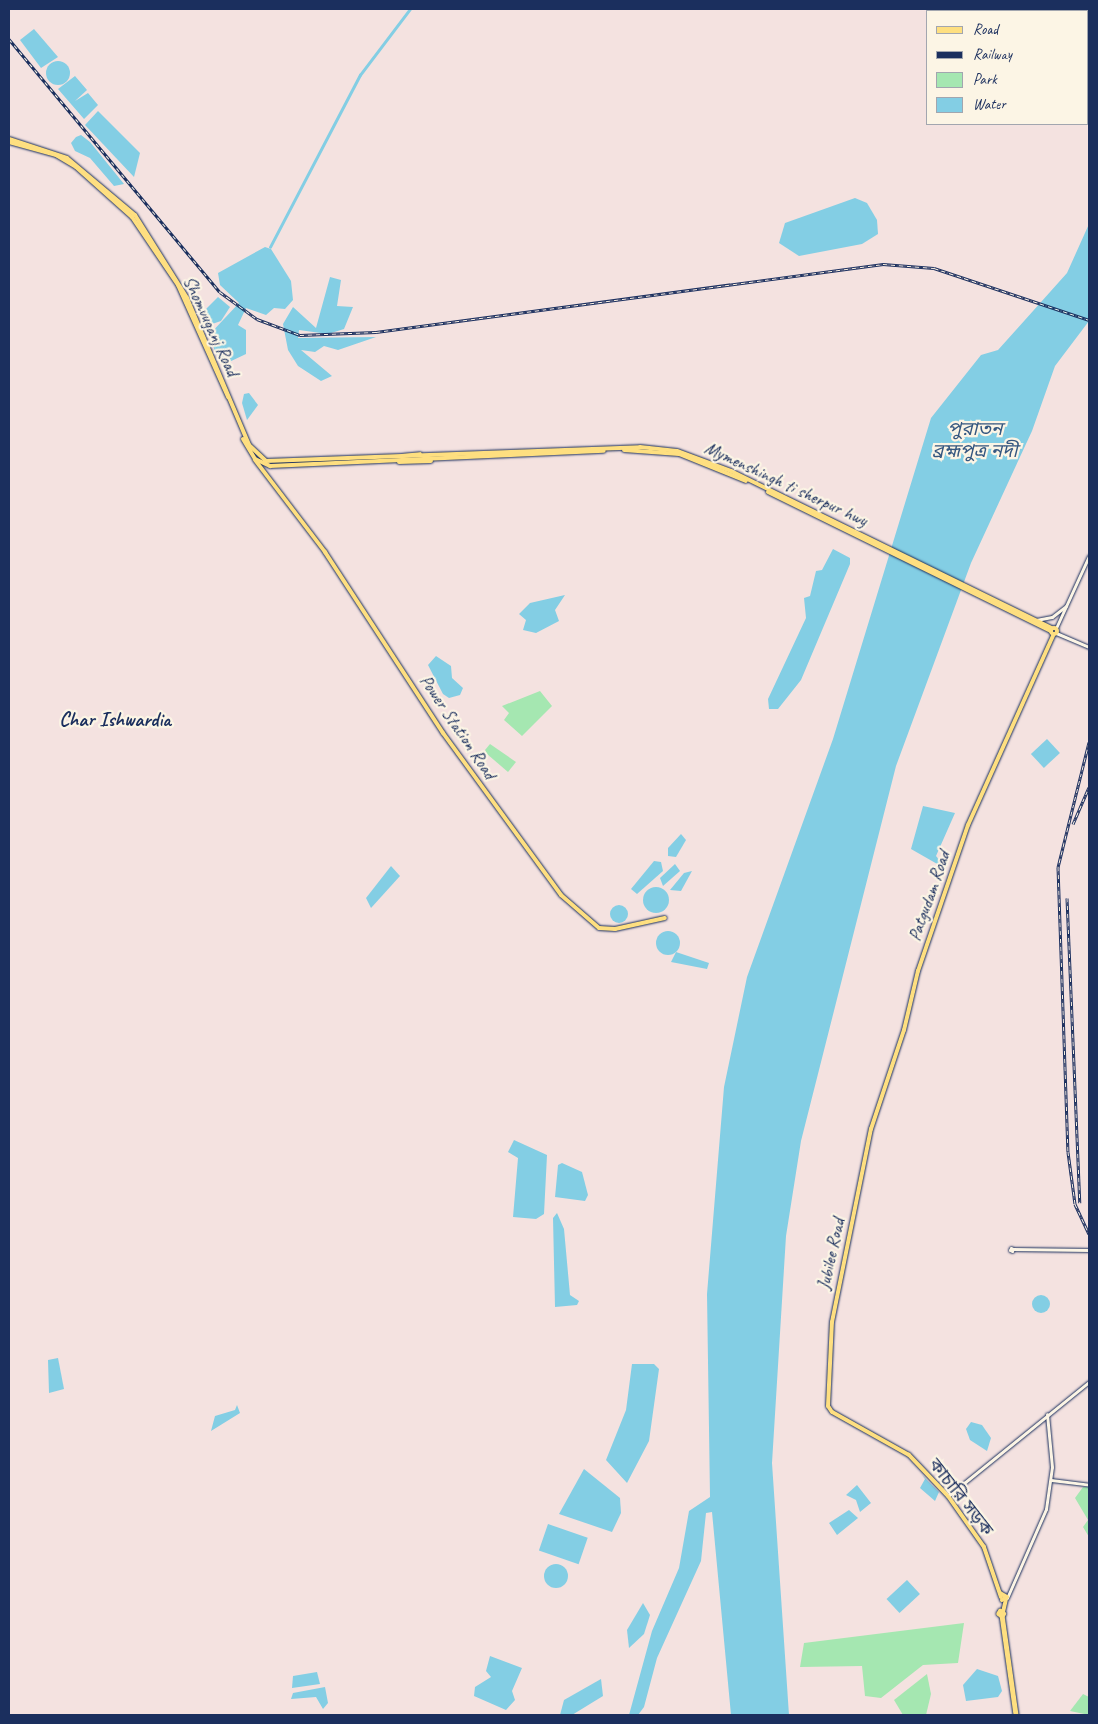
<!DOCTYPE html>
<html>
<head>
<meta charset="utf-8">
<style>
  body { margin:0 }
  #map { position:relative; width:1098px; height:1724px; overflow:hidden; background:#f4e2e0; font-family:Caveat,"Noto Sans Bengali",sans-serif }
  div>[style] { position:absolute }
  .green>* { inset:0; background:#a5e7b1 }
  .water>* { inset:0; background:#83cee4; transform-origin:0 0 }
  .round { border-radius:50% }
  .canal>* { height:2.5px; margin:-1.25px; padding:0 1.25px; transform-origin:1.25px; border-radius:1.25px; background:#83cee4 }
  .roads { filter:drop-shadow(0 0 1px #1b2f5e) drop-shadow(0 0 1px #1b2f5e) }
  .secondary>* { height:3px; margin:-1.5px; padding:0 1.5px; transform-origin:1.5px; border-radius:1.5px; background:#fcf5e5 }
  .primary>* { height:4px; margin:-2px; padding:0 2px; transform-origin:2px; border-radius:2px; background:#fedf80 }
  .primary>.ring { margin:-2px; padding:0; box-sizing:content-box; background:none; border:4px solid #fedf80; border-radius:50% }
  .trunk>* { height:4.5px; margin:-2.25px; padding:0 2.25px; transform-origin:2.25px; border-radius:2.25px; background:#fedf80 }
  .rail>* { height:3px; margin-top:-1.5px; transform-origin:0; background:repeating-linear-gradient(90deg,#fcf5e5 0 4px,#1b2f5e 0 8px); box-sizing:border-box; border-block:1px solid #1b2f5e }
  span { translate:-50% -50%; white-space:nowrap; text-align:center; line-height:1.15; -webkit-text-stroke:4.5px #fcf5e5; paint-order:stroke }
  .street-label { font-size:18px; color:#1b2f5e }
  .water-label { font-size:19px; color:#355780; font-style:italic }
  .quarter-label { font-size:20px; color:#1b2f5e; font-weight:700 }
  .frame { position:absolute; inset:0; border:10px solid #1b2f5e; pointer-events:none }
  .legend { position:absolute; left:926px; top:10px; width:162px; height:115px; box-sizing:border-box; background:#fcf5e5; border:1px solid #a2a6af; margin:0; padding:6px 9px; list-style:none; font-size:15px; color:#1b2f5e }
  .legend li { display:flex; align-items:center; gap:10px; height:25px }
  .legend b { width:25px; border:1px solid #a2a6af }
</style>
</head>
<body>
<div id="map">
  <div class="green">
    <div style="clip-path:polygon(540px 691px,552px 706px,522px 736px,504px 720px,509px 713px,502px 706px)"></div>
    <div style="clip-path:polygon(490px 744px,516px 762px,508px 772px,487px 754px,485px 750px)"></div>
    <div style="clip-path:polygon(1083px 1487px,1089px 1487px,1089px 1537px,1083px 1527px,1088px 1520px,1075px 1498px)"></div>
    <div style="clip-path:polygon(964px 1623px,958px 1663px,923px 1665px,881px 1698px,865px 1696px,862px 1666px,800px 1667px,804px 1643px)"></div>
    <div style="clip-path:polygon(927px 1674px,931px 1694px,926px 1715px,903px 1715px,894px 1700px)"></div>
    <div style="clip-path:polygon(1083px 1694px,1089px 1697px,1089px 1715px,1070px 1711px)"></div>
  </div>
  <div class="water">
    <div style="clip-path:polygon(34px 29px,58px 57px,41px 68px,20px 40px)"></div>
    <div class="round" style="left:46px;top:61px;width:24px;height:24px"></div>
    <div style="clip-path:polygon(75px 76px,87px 90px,75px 101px,88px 93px,98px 105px,84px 119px,58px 89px)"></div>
    <div style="clip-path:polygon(98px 111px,140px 153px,134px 177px,85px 125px)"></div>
    <div style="clip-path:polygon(76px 137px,81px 135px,90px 142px,124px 184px,114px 186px,90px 158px,75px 151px,71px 143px)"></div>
    <div style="clip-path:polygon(855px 198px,867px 203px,877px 220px,878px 234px,862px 244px,799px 256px,779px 243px,785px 223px)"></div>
    <div style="clip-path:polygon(1089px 224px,1089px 321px,1055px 366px,1032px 431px,971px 563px,896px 766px,801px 1141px,786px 1236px,772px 1463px,789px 1715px,731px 1715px,712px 1512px,706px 1513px,701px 1561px,657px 1658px,644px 1707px,638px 1715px,629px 1715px,652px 1631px,679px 1568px,689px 1511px,710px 1497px,707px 1294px,724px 1087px,747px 977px,833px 739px,931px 418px,981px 355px,998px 350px,1067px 273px)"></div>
    <div style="clip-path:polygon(265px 247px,271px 249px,291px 281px,293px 300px,285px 309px,274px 308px,266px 315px,246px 308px,238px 325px,246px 330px,246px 354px,227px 363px,216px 354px,209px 335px,239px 303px,220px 285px,218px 273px)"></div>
    <div style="clip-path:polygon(330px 277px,341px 280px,337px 306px,353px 307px,344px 329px,328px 334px,299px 330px,298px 338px,376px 337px,338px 350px,324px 346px,315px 352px,301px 350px,332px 376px,321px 381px,298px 366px,288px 350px,283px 324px,293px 307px,316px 328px)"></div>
    <div style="clip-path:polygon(218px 297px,230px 307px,221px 321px,206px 326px,205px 310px)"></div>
    <div style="clip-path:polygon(249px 393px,258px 405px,247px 420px,242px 403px,244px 394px)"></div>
    <div style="clip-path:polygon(833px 549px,850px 558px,850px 564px,801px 680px,778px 709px,769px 709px,768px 699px,806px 618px,804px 598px,810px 596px,816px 571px,822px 570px)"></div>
    <div style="clip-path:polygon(565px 595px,555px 610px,559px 621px,536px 633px,523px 630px,526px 620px,519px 614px,530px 603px)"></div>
    <div style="clip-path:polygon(436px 656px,451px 666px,452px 678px,463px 688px,460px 695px,449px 698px,443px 694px,428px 665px)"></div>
    <div style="left:1047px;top:739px;width:19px;height:22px;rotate:47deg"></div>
    <div style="clip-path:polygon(923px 806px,955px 813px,936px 856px,942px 863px,939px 865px,911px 849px)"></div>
    <div style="clip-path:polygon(681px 834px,686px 840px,676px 857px,668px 856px,668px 848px)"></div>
    <div style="clip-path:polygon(654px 861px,661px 862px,663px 871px,637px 894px,631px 889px)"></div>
    <div style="clip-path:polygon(675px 864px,680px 871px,663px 886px,660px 878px)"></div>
    <div style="clip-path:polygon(391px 866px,400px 876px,371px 908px,366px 898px)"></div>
    <div style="clip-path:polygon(692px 871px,681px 891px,670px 890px,684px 873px)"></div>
    <div class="round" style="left:643px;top:887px;width:26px;height:26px"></div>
    <div class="round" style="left:610px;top:905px;width:18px;height:18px"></div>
    <div class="round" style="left:656px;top:931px;width:24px;height:24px"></div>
    <div style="clip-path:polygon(676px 952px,709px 963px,707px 969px,671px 962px)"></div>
    <div style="clip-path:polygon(514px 1140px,547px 1155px,544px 1214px,536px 1219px,513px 1217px,518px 1158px,508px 1152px)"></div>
    <div style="clip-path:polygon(562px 1163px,582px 1172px,588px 1195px,585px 1201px,555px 1197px,558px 1165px)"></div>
    <div style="clip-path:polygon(557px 1213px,564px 1229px,570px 1295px,579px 1301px,577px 1305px,555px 1307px,553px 1218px)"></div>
    <div class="round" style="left:1032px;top:1295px;width:18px;height:18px"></div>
    <div style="clip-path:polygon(58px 1358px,64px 1389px,49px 1393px,48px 1360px)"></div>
    <div style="clip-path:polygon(632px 1364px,654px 1364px,659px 1369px,649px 1441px,627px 1483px,606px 1460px,626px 1410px)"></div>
    <div style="clip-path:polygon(237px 1405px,240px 1413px,211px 1431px,215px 1416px,235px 1410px)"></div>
    <div style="clip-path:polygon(971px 1422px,982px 1425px,991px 1438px,987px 1451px,970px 1440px,966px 1429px)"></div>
    <div style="clip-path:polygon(584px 1469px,620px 1498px,621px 1513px,612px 1532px,559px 1514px)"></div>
    <div style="clip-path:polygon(922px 1475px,939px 1492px,935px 1501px,920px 1488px,925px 1479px)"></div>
    <div style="clip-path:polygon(857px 1485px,871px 1503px,860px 1512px,856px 1500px,846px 1495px)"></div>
    <div style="clip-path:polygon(849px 1510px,858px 1518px,837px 1535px,829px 1523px)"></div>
    <div style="left:548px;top:1524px;width:42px;height:28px;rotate:19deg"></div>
    <div class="round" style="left:544px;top:1564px;width:24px;height:24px"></div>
    <div style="left:907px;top:1580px;width:19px;height:28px;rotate:47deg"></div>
    <div style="clip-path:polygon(643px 1603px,650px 1615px,644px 1634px,629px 1648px,627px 1630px)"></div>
    <div style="clip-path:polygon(490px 1656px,522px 1668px,512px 1691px,515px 1700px,506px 1710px,474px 1696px,475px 1687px,491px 1677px,486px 1671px)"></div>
    <div style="clip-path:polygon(977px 1669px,998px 1676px,1002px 1691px,998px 1697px,966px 1701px,963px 1685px)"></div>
    <div style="clip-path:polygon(317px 1672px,320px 1684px,292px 1688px,293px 1676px)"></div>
    <div style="clip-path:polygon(601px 1679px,603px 1696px,572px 1715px,560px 1715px,564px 1700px)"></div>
    <div style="clip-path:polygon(325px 1687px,328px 1703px,323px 1709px,316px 1697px,291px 1699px,293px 1693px)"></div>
  </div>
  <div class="canal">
    <div style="left:270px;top:247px;width:194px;rotate:-62.4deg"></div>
    <div style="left:360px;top:75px;width:83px;rotate:-52.9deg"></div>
  </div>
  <div class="roads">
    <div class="secondary">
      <div style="left:1036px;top:620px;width:16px;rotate:-11deg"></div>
      <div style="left:1052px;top:617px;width:18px;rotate:-38deg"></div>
      <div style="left:1056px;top:628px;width:79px;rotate:-65.4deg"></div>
      <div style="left:1056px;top:633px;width:36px;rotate:23deg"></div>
      <div style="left:1011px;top:1248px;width:2px;rotate:27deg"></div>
      <div style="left:1013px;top:1249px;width:2px;rotate:117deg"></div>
      <div style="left:1012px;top:1251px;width:2px;rotate:-153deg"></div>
      <div style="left:1010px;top:1250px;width:2px;rotate:-63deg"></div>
      <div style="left:1013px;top:1249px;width:76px;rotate:0.8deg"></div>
      <div style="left:1051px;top:1480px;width:38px;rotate:7deg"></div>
      <div style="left:948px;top:1496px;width:181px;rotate:-39deg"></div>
      <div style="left:1007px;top:1598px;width:97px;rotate:-66.3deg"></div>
      <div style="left:1046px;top:1509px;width:42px;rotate:-81.9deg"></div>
      <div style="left:1052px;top:1467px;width:53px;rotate:-95.4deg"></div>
    </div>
    <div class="primary">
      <div style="left:9px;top:139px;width:61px;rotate:18.1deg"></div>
      <div style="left:67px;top:158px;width:89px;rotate:40deg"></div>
      <div style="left:135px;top:215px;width:98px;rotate:57.9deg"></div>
      <div style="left:187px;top:298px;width:160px;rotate:67.1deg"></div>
      <div style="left:249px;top:445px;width:23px;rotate:43deg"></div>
      <div style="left:266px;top:461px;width:374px;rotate:-2.1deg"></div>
      <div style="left:640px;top:447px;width:37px;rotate:6deg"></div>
      <div style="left:677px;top:451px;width:58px;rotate:20.3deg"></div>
      <div style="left:731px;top:471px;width:357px;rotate:26.1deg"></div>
      <div style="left:9px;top:142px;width:49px;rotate:15.5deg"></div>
      <div style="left:56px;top:155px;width:23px;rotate:31deg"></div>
      <div style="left:76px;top:167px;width:75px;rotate:41.8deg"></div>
      <div style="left:132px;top:217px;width:82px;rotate:55.9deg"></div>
      <div style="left:178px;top:285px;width:123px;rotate:65.9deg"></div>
      <div style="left:243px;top:439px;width:23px;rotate:59deg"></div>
      <div style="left:255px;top:459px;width:17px;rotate:25deg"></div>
      <div style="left:270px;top:466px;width:334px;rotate:-2.6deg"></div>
      <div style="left:624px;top:450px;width:55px;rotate:4.2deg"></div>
      <div style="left:679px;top:454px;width:72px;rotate:21.9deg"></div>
      <div style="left:402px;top:456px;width:18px;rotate:-6deg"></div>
      <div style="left:255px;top:460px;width:116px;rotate:52.7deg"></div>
      <div style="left:325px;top:552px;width:216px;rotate:56.9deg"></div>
      <div style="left:443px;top:733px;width:200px;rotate:53.9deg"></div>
      <div style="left:561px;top:895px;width:50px;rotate:41deg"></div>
      <div style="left:599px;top:928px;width:16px;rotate:4deg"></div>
      <div style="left:615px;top:929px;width:51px;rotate:-12.4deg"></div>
      <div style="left:399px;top:462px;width:32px;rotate:-2deg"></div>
      <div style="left:768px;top:492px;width:315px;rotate:26.2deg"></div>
      <div class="ring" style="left:1051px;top:628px;width:2px;height:2px"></div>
      <div style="left:1000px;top:1593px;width:8px;rotate:30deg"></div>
      <div style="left:1007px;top:1597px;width:6px;rotate:149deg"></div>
      <div style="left:1001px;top:1597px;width:53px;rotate:-108.8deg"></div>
      <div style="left:984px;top:1547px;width:62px;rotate:-125.2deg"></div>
      <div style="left:948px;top:1496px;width:57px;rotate:-133.6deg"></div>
      <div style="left:909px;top:1455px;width:88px;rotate:-150.8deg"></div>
      <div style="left:832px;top:1412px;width:7px;rotate:-124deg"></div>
      <div style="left:828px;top:1406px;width:84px;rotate:-87.3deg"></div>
      <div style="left:832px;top:1322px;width:197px;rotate:-78.6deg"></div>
      <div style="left:871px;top:1129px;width:104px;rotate:-71.6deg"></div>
      <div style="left:904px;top:1030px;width:61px;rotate:-76.7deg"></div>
      <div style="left:918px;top:971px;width:154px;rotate:-71.1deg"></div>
      <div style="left:968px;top:825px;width:209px;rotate:-65.8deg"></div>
      <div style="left:1003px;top:1612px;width:13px;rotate:-77deg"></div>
    </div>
    <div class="trunk">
      <div style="left:1000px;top:1611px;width:4px;rotate:34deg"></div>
      <div style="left:1003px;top:1613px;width:3px;rotate:108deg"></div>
      <div style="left:1002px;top:1616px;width:4px;rotate:-146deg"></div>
      <div style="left:999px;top:1614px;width:3px;rotate:-72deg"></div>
      <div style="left:1002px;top:1615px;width:101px;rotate:82deg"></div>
    </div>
  </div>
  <div class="rail">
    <div style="left:9px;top:39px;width:329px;rotate:50.2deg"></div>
    <div style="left:220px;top:292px;width:46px;rotate:36.1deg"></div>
    <div style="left:257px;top:319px;width:46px;rotate:20.4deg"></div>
    <div style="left:300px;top:335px;width:76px;rotate:-2.3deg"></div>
    <div style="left:376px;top:332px;width:512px;rotate:-7.64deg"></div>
    <div style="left:883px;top:264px;width:51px;rotate:4.5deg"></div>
    <div style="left:934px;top:268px;width:163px;rotate:18.5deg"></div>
    <div style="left:1089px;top:742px;width:129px;rotate:103.9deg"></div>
    <div style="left:1058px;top:867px;width:285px;rotate:88deg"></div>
    <div style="left:1068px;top:1152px;width:52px;rotate:82.3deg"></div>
    <div style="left:1075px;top:1204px;width:33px;rotate:65deg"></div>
    <div style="left:1073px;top:824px;width:40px;rotate:-66.6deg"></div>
    <div style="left:1067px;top:898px;width:305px;rotate:87.6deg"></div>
  </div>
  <div class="street-label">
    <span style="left:211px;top:326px;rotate:65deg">Shomvuganj Road</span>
    <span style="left:786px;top:484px;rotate:25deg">Mymenshingh ti sherpur hwy</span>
    <span style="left:458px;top:727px;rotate:56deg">Power Station Road</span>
    <span style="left:929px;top:896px;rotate:-71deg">Patgudam Road</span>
    <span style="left:831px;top:1254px;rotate:-78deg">Jubilee Road</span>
    <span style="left:961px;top:1497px;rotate:52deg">কাচারি সড়ক</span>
  </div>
  <div class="water-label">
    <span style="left:975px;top:441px">পুরাতন<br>ব্রহ্মপুত্র নদী</span>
  </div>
  <div class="quarter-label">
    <span style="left:115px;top:719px">Char Ishwardia</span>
  </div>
  <div class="frame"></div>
  <ul class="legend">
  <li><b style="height:6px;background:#fedf80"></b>Road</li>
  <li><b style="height:6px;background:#1b2f5e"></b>Railway</li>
  <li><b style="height:14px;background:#a5e7b1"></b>Park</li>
  <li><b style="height:14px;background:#83cee4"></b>Water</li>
  </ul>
</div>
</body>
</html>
